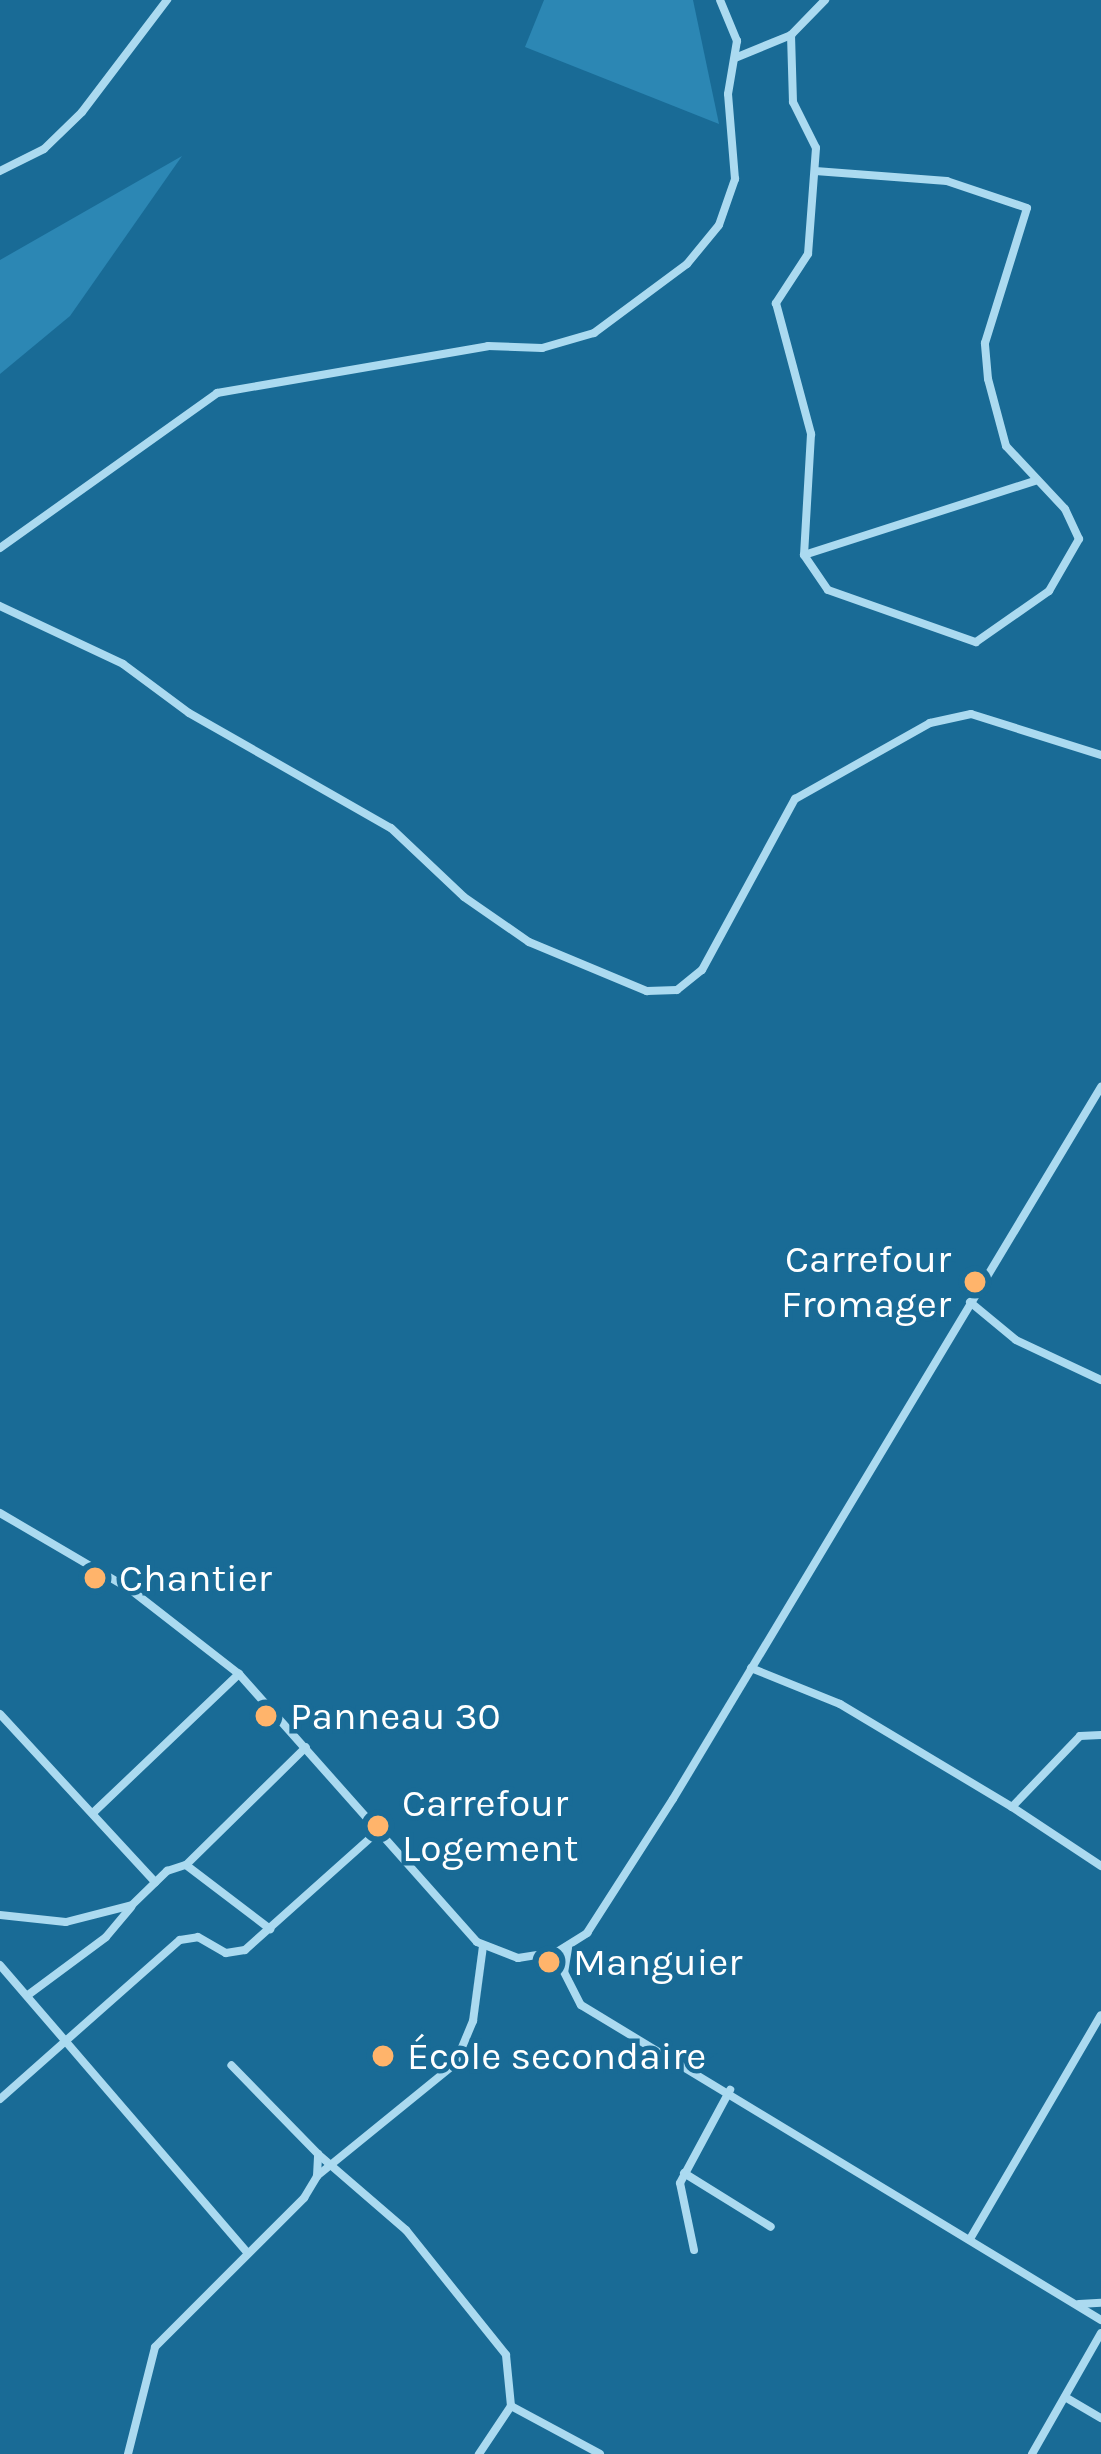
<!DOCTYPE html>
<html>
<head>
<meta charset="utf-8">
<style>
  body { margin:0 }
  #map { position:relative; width:1101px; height:2454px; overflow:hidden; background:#196b96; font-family:Karla,sans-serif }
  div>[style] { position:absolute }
  .green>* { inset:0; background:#2c87b4 }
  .minor>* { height:8px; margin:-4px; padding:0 4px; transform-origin:4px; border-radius:4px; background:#abdaf0 }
  .dots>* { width:33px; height:33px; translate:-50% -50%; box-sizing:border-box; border:6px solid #196b96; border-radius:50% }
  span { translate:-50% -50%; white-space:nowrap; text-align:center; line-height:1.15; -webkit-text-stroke:9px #196b96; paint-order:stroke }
  .poi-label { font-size:39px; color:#fff }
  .right { translate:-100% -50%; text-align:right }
  .left { translate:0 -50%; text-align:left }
</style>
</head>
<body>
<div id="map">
  <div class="green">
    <div style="clip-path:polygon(544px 0,693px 0,719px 124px,525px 47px)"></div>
    <div style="clip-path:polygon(182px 156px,70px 316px,0 374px,0 260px)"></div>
  </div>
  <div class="minor">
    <div style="left:791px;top:35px;width:67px;rotate:88.3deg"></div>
    <div style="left:793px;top:102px;width:51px;rotate:63.4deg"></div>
    <div style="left:816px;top:148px;width:106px;rotate:94.3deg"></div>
    <div style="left:808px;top:254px;width:59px;rotate:123.1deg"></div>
    <div style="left:776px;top:303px;width:136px;rotate:75deg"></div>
    <div style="left:811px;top:434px;width:121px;rotate:93.3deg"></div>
    <div style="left:804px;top:555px;width:42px;rotate:55.6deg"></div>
    <div style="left:828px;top:590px;width:157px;rotate:19.4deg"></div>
    <div style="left:976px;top:642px;width:89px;rotate:-34.9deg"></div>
    <div style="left:1049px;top:591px;width:60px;rotate:-60deg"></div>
    <div style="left:1079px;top:539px;width:33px;rotate:-115deg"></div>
    <div style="left:1065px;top:509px;width:86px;rotate:-133.1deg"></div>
    <div style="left:1006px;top:446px;width:69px;rotate:-105deg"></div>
    <div style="left:988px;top:379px;width:36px;rotate:-95deg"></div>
    <div style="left:985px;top:343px;width:141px;rotate:-72.7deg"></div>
    <div style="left:1027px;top:208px;width:84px;rotate:-161.4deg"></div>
    <div style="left:947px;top:181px;width:132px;rotate:-175.7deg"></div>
    <div style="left:735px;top:58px;width:61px;rotate:-22.3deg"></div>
    <div style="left:791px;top:35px;width:49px;rotate:-45.8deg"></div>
    <div style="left:0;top:171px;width:49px;rotate:-26.6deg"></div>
    <div style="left:44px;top:149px;width:53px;rotate:-44.2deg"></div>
    <div style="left:82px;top:112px;width:141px;rotate:-52.8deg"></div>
    <div style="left:0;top:548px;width:267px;rotate:-35.5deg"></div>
    <div style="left:217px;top:393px;width:275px;rotate:-9.8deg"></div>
    <div style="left:488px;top:346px;width:54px;rotate:2.1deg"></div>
    <div style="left:542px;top:348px;width:54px;rotate:-16.1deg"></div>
    <div style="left:594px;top:333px;width:116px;rotate:-36.6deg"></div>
    <div style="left:687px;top:264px;width:50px;rotate:-50.6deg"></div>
    <div style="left:719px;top:225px;width:49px;rotate:-70.8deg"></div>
    <div style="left:735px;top:179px;width:85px;rotate:-94.7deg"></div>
    <div style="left:728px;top:94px;width:54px;rotate:-80.4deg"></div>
    <div style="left:737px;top:41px;width:44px;rotate:-112.5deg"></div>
    <div style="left:804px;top:555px;width:245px;rotate:-17.8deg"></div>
    <div style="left:0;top:606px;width:136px;rotate:25.2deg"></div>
    <div style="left:123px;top:664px;width:82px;rotate:36.6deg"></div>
    <div style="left:189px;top:713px;width:232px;rotate:29.7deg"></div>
    <div style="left:391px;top:828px;width:100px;rotate:43.4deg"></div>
    <div style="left:464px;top:897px;width:79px;rotate:34.7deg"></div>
    <div style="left:529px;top:942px;width:128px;rotate:22.6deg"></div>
    <div style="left:647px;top:991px;width:30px;rotate:-2deg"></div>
    <div style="left:677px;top:990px;width:32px;rotate:-39deg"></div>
    <div style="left:702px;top:970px;width:195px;rotate:-61.5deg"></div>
    <div style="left:795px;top:799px;width:155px;rotate:-29.4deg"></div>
    <div style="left:930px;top:723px;width:42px;rotate:-12.4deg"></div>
    <div style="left:971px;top:714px;width:136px;rotate:17.5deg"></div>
    <div style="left:970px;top:1302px;width:60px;rotate:39.6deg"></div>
    <div style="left:1016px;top:1340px;width:94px;rotate:25.2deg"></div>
    <div style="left:0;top:1513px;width:152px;rotate:30.4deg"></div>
    <div style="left:131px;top:1590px;width:137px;rotate:37.9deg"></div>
    <div style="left:239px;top:1674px;width:358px;rotate:48.4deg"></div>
    <div style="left:477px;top:1942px;width:44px;rotate:21.3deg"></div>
    <div style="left:518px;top:1958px;width:39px;rotate:-9deg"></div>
    <div style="left:557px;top:1952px;width:36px;rotate:-32deg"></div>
    <div style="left:587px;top:1933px;width:159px;rotate:-57.3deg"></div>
    <div style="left:673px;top:1799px;width:831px;rotate:-58.99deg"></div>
    <div style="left:751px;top:1668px;width:96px;rotate:22deg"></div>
    <div style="left:840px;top:1704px;width:200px;rotate:30.9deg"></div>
    <div style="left:1012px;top:1807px;width:98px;rotate:-46.2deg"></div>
    <div style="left:1080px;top:1736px;width:21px;rotate:-3deg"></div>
    <div style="left:0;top:1714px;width:229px;rotate:47.3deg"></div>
    <div style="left:1012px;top:1807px;width:107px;rotate:33.5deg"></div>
    <div style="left:95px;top:1811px;width:199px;rotate:-43.6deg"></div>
    <div style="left:186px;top:1865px;width:168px;rotate:-44.5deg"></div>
    <div style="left:0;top:1915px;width:66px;rotate:6.1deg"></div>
    <div style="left:66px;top:1922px;width:68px;rotate:-14.4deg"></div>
    <div style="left:132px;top:1905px;width:49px;rotate:-44.2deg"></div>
    <div style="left:167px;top:1871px;width:20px;rotate:-18deg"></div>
    <div style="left:186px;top:1865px;width:106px;rotate:37.3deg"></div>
    <div style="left:568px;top:1948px;width:24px;rotate:99deg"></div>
    <div style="left:564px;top:1972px;width:37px;rotate:63deg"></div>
    <div style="left:581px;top:2005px;width:608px;rotate:31.21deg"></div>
    <div style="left:0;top:1965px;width:380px;rotate:49.3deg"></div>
    <div style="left:28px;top:1995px;width:97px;rotate:-36.6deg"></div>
    <div style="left:106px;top:1937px;width:39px;rotate:-50deg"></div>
    <div style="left:0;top:2099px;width:240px;rotate:-41.5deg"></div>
    <div style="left:180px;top:1940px;width:18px;rotate:-9deg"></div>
    <div style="left:198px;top:1937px;width:32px;rotate:30deg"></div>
    <div style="left:226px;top:1953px;width:19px;rotate:-9deg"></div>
    <div style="left:245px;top:1950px;width:178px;rotate:-41.8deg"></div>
    <div style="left:319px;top:2155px;width:115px;rotate:40.8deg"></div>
    <div style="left:406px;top:2230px;width:160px;rotate:51.3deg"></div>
    <div style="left:506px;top:2355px;width:51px;rotate:84.4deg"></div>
    <div style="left:511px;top:2406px;width:58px;rotate:123.7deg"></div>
    <div style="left:684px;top:2173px;width:102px;rotate:31.8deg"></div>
    <div style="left:317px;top:2176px;width:178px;rotate:-39.1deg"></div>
    <div style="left:455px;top:2064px;width:47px;rotate:-67.3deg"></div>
    <div style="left:473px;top:2021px;width:76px;rotate:-82.4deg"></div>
    <div style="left:970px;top:2239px;width:259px;rotate:-59.7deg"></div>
    <div style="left:694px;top:2250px;width:68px;rotate:-101.8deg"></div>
    <div style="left:680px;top:2183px;width:106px;rotate:-61.7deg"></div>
    <div style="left:1079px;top:2304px;width:22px;rotate:-3deg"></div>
    <div style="left:1065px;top:2397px;width:42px;rotate:30.3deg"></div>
    <div style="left:511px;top:2406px;width:101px;rotate:28.3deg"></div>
    <div style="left:128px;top:2454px;width:110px;rotate:-75.8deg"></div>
    <div style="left:155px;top:2347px;width:211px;rotate:-45deg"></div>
    <div style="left:304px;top:2198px;width:26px;rotate:-59deg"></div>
    <div style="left:317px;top:2176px;width:22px;rotate:-87deg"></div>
    <div style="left:318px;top:2154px;width:124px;rotate:-134.3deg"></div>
    <div style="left:1032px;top:2454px;width:139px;rotate:-60.3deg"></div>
  </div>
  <div class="dots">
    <div style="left:975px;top:1282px;background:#ffb46b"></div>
    <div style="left:95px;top:1578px;background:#ffb46b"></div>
    <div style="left:266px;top:1716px;background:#ffb46b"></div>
    <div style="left:378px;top:1826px;background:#ffb46b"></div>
    <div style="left:549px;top:1962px;background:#ffb46b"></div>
    <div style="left:383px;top:2056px;background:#ffb46b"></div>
  </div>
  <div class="poi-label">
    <span class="right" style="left:951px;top:1282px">Carrefour<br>Fromager</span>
    <span class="left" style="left:119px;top:1578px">Chantier</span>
    <span class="left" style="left:290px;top:1716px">Panneau 30</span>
    <span class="left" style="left:402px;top:1826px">Carrefour<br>Logement</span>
    <span class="left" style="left:573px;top:1962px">Manguier</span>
    <span class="left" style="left:407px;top:2056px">École secondaire</span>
  </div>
</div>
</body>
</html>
